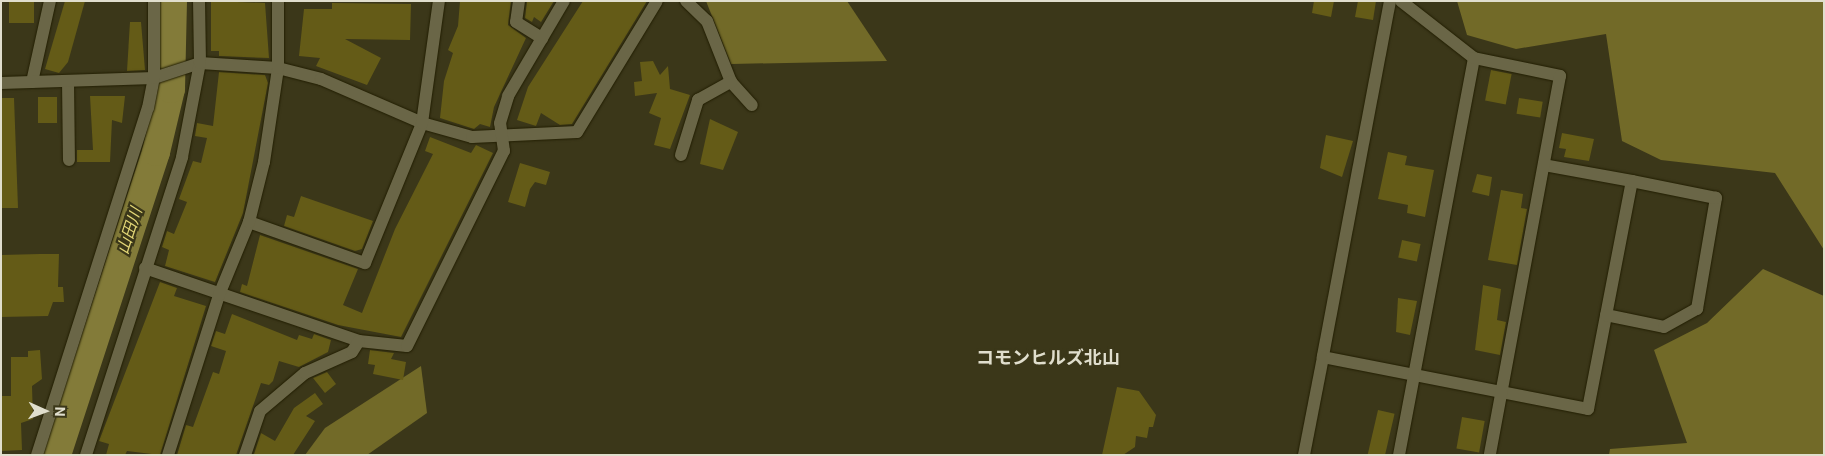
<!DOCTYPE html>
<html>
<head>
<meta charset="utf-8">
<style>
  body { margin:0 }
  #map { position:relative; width:1825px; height:456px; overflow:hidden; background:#3b3719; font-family:Roboto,"Noto Sans JP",sans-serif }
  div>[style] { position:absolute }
  .forest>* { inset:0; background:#726a28 }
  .river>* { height:28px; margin:-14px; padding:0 14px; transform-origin:14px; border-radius:14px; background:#837b39 }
  .building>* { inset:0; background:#645b17; transform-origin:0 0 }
  .roads { filter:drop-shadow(0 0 1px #221e02) drop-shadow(0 0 1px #221e02) }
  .minor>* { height:12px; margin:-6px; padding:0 6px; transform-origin:6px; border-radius:6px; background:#6a6647 }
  span { translate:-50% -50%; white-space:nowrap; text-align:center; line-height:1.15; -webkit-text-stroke:4.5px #3b3719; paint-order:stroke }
  .water-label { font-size:16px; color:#e1d576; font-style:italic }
  .quarter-label { font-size:18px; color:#e0decd; font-weight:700 }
  .frame { position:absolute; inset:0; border:2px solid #e0decd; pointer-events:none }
  .north { position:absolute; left:20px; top:386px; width:50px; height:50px; -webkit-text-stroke:4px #3b3719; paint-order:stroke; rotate:92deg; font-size:14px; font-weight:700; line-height:20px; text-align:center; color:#e0decd }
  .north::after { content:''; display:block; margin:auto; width:18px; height:22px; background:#e0decd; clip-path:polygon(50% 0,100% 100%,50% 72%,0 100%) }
</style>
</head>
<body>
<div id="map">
  <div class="forest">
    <div style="clip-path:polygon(706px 1px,847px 1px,887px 61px,731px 64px)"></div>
    <div style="clip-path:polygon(1457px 1px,1824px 1px,1824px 250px,1775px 173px,1661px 160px,1622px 141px,1606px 34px,1516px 49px,1467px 35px)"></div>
    <div style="clip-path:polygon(1763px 269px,1824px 296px,1824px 455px,1609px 455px,1610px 449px,1687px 443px,1654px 350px,1707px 323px)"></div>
    <div style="clip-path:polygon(421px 366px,427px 413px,367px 455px,305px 455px,325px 428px)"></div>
  </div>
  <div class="river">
    <div style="left:57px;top:455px;width:319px;rotate:-71.9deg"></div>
    <div style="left:156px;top:152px;width:65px;rotate:-76.6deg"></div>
    <div style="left:171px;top:89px;width:88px;rotate:-88.7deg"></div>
  </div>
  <div class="building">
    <div style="left:9px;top:1px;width:25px;height:22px"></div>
    <div style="clip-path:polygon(65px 1px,85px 1px,68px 62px,59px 73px,45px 69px)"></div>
    <div style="clip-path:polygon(211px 1px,265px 3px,269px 58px,219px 56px,219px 51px,211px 51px)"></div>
    <div style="clip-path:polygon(460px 1px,511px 1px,508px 25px,526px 38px,494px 107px,490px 127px,480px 124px,474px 129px,440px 118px,444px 81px,453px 53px,448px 50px,458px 26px)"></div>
    <div style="clip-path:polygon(527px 1px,554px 1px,541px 22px,534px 17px,532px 22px,525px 18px)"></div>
    <div style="clip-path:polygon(583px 1px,647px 1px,572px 124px,560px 125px,541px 113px,536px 126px,517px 120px,528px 87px)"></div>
    <div style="clip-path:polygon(1314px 1px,1334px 1px,1331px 17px,1312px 13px)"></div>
    <div style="clip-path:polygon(1358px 1px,1376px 1px,1373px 20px,1355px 17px)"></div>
    <div style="clip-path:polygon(332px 3px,411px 4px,410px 40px,345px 39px,381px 58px,367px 85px,316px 66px,320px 58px,299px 56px,304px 9px,332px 9px)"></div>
    <div style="clip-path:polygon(130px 22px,141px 22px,145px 70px,127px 71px)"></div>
    <div style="clip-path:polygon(653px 61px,660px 75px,668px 66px,670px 89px,690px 95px,670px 149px,654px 145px,661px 118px,649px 113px,657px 93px,635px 96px,634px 82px,642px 81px,640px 62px)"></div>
    <div style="left:1491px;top:70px;width:21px;height:31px;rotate:11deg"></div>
    <div style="clip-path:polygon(219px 72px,265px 75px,268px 83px,243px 213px,215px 282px,165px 266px,169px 250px,162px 247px,167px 231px,174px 234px,187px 202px,179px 199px,193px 161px,201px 163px,207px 138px,195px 136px,197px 123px,213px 126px)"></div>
    <div style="clip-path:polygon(90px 96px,125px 96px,122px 123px,112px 120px,110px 162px,77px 162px,77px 150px,93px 150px)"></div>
    <div style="left:38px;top:97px;width:19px;height:26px"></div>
    <div style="clip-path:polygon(1px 98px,14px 98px,18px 208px,1px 208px)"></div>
    <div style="left:1519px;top:98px;width:24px;height:16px;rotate:9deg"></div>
    <div style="clip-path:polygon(710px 119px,738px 132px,723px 170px,700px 164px)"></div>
    <div style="clip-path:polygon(1562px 133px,1594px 139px,1589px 161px,1564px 157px,1566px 149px,1559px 148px)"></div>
    <div style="clip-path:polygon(1326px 135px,1353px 141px,1342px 177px,1320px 168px)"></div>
    <div style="clip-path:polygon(430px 137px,471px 153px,476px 145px,493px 153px,401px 337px,338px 325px,240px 292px,242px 284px,247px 286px,260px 235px,358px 269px,343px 305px,362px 313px,395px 229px,433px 154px,425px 151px)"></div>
    <div style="clip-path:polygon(1388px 152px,1407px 156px,1405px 165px,1434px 170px,1425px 217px,1407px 213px,1408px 205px,1378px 199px)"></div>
    <div style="clip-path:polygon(520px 163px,550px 172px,546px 185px,535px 182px,530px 189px,525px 207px,508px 202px)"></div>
    <div style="clip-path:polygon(1477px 174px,1492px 177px,1489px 196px,1472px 192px)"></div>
    <div style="clip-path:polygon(1501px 190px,1523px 194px,1521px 208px,1527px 209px,1517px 265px,1488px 260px)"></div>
    <div style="clip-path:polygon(301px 196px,373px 221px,362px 249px,355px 251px,284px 226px,287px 215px,294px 217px)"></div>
    <div style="left:1402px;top:240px;width:19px;height:18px;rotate:12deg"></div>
    <div style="clip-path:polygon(40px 254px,59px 254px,58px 287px,63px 287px,64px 302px,53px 302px,48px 316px,1px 317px,1px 255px)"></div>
    <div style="clip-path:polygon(160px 282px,177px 288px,174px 296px,206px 306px,160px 455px,127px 451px,125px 455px,106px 455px,109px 444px,99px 441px)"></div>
    <div style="clip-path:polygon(1483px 285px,1501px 289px,1497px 320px,1506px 322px,1500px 355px,1475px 350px)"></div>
    <div style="clip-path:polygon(1398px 298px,1417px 301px,1410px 335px,1396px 332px)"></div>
    <div style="clip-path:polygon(232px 314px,297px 340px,299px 335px,312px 339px,314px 334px,331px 340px,328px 352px,299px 367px,279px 361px,273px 381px,269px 385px,261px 383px,236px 455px,177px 455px,186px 425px,193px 427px,213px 372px,219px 374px,226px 351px,211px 346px,216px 331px,225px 334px)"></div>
    <div style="clip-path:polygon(40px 350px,42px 379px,32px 386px,33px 419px,21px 423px,22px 450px,1px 451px,2px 396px,11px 396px,11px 357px,28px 357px,28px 351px)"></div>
    <div style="clip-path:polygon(370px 350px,394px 353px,391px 359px,406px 362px,403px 380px,373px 374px,375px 365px,368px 364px)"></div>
    <div style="clip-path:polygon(327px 372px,336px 384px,325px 393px,313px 378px)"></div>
    <div style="clip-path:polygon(1117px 387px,1139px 391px,1156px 415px,1153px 427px,1149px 427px,1147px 438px,1136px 436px,1135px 447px,1123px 455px,1102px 455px)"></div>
    <div style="clip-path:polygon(315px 393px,323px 404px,306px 416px,315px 421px,293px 455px,254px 454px,261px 433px,275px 441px,294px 408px)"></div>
    <div style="left:1378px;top:410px;width:17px;height:46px;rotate:13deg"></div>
    <div style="left:1462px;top:417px;width:23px;height:32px;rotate:10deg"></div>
  </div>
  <div class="roads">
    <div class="minor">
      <div style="left:519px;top:1px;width:21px;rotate:98deg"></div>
      <div style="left:516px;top:22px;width:31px;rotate:32deg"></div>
      <div style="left:686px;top:1px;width:29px;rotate:44deg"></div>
      <div style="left:707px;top:21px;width:66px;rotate:68.5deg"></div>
      <div style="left:731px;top:82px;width:31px;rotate:48deg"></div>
      <div style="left:1390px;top:1px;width:362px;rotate:100.7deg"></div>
      <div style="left:1323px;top:357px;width:270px;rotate:11.1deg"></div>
      <div style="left:1588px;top:409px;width:232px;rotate:-79.1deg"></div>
      <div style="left:1632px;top:181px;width:89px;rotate:-169.7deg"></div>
      <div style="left:1401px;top:1px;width:93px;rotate:38deg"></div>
      <div style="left:68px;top:81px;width:79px;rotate:89.3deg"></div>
      <div style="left:32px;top:82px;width:83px;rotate:-77.5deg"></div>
      <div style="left:1px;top:83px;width:153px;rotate:-1.9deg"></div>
      <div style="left:154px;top:78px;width:48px;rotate:-18.1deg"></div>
      <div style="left:200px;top:63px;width:78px;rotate:3.7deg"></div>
      <div style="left:278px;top:68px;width:44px;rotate:14.3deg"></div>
      <div style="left:321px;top:79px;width:110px;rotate:23.5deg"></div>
      <div style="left:422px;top:123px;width:52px;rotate:15.6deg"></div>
      <div style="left:472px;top:137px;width:105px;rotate:-2.7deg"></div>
      <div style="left:577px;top:132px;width:153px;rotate:-58.6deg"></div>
      <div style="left:681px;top:155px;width:58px;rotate:-72.8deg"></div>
      <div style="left:698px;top:100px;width:38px;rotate:-29deg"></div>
      <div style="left:249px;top:222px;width:123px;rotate:19.5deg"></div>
      <div style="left:365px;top:263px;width:151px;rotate:-67.8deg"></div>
      <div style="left:422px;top:123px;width:123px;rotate:-82.1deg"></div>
      <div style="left:145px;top:268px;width:226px;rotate:18.8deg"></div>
      <div style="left:359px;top:341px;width:48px;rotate:5.9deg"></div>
      <div style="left:407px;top:346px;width:218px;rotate:-63.6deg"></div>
      <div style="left:504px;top:151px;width:28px;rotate:-98deg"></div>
      <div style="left:500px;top:123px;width:28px;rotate:-73deg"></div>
      <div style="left:508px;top:96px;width:110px;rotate:-59.5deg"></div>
      <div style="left:1606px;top:315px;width:59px;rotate:11.7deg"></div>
      <div style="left:1664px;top:327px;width:38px;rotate:-29deg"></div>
      <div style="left:1697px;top:309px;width:113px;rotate:-80.3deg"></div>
      <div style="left:1716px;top:198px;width:86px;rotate:-168.6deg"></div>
      <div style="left:37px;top:455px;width:364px;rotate:-72.3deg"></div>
      <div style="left:148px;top:108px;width:31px;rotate:-79deg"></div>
      <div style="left:154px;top:78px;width:77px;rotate:-90deg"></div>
      <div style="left:86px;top:455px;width:313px;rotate:-72.1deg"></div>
      <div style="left:182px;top:157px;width:96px;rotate:-79.2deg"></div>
      <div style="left:200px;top:63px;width:62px;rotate:-90.9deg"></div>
      <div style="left:168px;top:455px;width:168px;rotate:-72.3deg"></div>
      <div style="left:219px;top:295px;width:79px;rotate:-67.7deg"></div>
      <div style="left:249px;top:222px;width:62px;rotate:-76deg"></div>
      <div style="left:264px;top:162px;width:95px;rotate:-81.5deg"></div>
      <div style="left:278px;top:68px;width:67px;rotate:-90deg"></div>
      <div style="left:245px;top:455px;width:46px;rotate:-71.2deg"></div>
      <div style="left:260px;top:411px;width:59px;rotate:-40.2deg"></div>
      <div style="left:305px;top:373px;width:51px;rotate:-24.1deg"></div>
      <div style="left:352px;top:352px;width:13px;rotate:-58deg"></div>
      <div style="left:1304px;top:455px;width:100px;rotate:-79deg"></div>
      <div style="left:1399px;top:455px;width:404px;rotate:-79.3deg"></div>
      <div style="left:1474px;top:58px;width:88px;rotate:11.8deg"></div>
      <div style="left:1560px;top:76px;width:385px;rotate:100.5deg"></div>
    </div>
  </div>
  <div class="water-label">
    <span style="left:130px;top:231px;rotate:-72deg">山田川</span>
  </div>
  <div class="quarter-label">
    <span style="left:1048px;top:358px">コモンヒルズ北山</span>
  </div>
  <div class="frame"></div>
  <div class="north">N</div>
</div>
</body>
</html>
